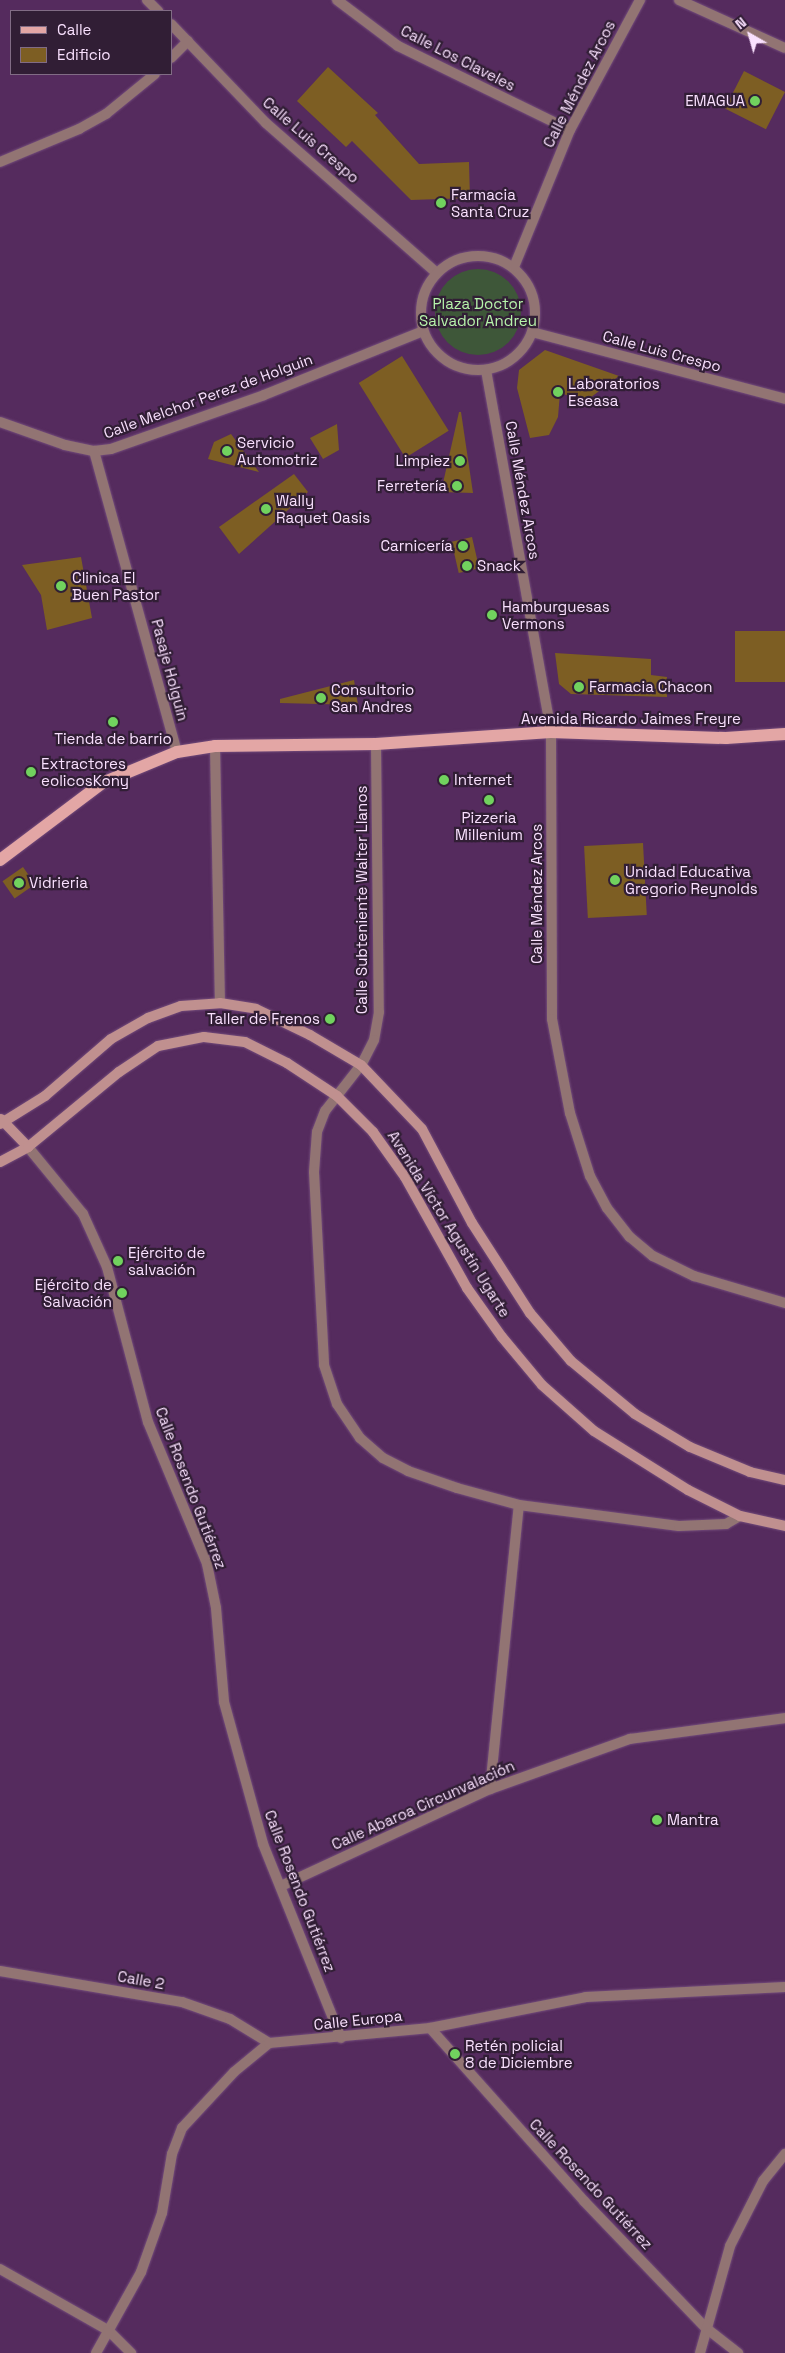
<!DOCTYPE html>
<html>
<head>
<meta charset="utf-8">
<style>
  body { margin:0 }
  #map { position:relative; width:785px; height:2353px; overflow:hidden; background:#552b5e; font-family:"Space Grotesk",sans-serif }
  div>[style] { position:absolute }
  .green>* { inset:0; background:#3e5739 }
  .round { border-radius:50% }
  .building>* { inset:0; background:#7d5e23; transform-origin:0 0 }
  .roads { filter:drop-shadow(0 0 1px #734c7b) drop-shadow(0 0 1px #734c7b) }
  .street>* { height:10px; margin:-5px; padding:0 5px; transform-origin:5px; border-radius:5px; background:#927473 }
  .street>.ring { margin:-5px; padding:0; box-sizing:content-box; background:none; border:10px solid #927473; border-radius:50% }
  .secondary>* { height:10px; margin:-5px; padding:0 5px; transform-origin:5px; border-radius:5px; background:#c0908f }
  .primary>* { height:12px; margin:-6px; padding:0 6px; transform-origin:6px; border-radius:6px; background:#e3a6a5 }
  .dots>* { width:14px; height:14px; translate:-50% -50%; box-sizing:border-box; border:2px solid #311e35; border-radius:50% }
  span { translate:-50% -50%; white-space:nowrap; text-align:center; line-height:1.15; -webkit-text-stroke:4.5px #311e35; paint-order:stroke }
  .street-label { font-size:15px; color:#f9e0fe }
  .poi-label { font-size:15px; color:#f9e0fe }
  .right { translate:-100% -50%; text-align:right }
  .left { translate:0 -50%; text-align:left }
  .park-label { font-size:15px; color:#b7f4ab }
  .legend { position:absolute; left:10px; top:10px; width:162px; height:65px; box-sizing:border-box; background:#311e35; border:1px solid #816c85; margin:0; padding:6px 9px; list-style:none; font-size:15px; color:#f9e0fe }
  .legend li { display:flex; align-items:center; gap:10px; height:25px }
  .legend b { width:25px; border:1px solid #816c85 }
  .north { position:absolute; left:725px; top:10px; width:50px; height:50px; -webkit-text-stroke:4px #311e35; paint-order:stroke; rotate:322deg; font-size:14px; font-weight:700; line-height:20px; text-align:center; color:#f9e0fe }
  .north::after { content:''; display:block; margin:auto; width:18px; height:22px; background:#f9e0fe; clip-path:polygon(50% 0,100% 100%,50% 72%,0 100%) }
</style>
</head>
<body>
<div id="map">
  <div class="green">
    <div class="round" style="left:435px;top:269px;width:86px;height:86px"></div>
  </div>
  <div class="building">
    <div style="clip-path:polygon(328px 67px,378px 113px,375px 115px,419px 164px,469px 162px,470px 198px,411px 200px,352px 141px,346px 147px,297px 101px)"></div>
    <div style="left:744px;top:71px;width:46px;height:42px;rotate:27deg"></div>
    <div style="clip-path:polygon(545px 350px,619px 376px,586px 401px,560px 393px,558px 417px,549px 435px,530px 438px,517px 388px,519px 370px)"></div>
    <div style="left:402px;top:356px;width:88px;height:51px;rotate:58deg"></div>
    <div style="clip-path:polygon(459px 412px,461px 412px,473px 493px,441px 492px)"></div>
    <div style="clip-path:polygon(337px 424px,339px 450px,323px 459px,310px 438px)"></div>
    <div style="clip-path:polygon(231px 434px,259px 472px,208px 459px,214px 442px)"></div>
    <div style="clip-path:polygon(294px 474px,308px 492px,239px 554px,219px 527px)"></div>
    <div style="left:472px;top:537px;width:32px;height:21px;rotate:77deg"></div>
    <div style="clip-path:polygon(81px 557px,92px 618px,47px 630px,41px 595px,22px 565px)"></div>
    <div style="left:735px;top:631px;width:50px;height:51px"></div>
    <div style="clip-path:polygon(555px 653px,651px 659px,651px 675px,667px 677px,667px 697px,571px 694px,559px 684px)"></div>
    <div style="clip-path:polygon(354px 680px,358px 705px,280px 703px,280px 699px)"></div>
    <div style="left:643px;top:843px;width:72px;height:59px;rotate:87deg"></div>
    <div style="left:23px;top:867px;width:21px;height:25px;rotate:55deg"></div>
  </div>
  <div class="roads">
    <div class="street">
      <div style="left:147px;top:0;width:16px;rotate:45deg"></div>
      <div style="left:337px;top:0;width:76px;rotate:37deg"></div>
      <div style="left:398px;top:46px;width:191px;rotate:26deg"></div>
      <div style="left:679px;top:0;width:116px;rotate:24.4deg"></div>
      <div style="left:171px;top:24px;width:137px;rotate:46.2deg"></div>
      <div style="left:266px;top:123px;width:227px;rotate:41.3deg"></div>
      <div style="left:171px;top:58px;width:24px;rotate:-45deg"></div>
      <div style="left:0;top:162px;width:86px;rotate:-22.7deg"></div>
      <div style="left:79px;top:129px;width:31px;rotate:-29deg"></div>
      <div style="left:106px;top:114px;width:63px;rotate:-39.2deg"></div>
      <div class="ring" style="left:421px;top:256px;width:104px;height:104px"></div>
      <div style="left:514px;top:267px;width:148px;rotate:-67.8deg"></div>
      <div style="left:570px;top:130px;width:148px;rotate:-61.7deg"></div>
      <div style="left:532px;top:332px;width:262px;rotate:14.8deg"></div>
      <div style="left:486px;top:370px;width:368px;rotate:79.8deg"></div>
      <div style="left:551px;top:732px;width:287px;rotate:89.8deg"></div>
      <div style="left:552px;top:1019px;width:96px;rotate:79.2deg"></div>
      <div style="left:570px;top:1113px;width:66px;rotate:72.4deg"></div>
      <div style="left:590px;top:1176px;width:36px;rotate:62deg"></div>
      <div style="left:607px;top:1208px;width:37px;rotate:52deg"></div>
      <div style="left:630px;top:1237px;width:30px;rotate:40deg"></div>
      <div style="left:653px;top:1256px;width:46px;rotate:26deg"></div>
      <div style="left:694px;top:1276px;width:95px;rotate:16.5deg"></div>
      <div style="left:0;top:422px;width:69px;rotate:19.5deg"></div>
      <div style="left:65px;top:445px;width:30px;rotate:12deg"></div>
      <div style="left:94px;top:451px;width:17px;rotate:-7deg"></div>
      <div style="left:111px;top:449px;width:162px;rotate:-19.4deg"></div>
      <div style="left:264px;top:395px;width:171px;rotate:-21.9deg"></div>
      <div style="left:94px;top:451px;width:312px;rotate:74.6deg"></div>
      <div style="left:376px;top:744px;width:268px;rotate:89.4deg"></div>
      <div style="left:379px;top:1012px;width:28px;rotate:100deg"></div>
      <div style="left:374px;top:1040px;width:28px;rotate:117deg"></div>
      <div style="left:361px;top:1065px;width:58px;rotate:128deg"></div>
      <div style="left:325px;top:1111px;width:22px;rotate:111deg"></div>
      <div style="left:317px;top:1132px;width:40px;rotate:94.3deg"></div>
      <div style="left:314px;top:1172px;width:193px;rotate:87deg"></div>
      <div style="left:324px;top:1365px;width:41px;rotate:71.6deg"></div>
      <div style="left:337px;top:1404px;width:41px;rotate:55.9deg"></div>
      <div style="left:360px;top:1438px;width:30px;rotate:41deg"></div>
      <div style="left:383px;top:1458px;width:28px;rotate:27deg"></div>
      <div style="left:408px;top:1471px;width:52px;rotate:19.1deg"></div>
      <div style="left:457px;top:1488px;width:64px;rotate:15.3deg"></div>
      <div style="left:519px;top:1505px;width:161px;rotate:7.5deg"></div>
      <div style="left:679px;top:1526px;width:47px;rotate:-2.4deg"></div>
      <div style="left:726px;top:1524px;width:16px;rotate:-30deg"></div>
      <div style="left:215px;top:746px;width:257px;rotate:88.9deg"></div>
      <div style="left:28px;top:1147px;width:87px;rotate:50.6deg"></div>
      <div style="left:83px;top:1214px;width:58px;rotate:65.6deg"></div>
      <div style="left:107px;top:1267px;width:160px;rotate:75.2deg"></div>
      <div style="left:148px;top:1422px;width:154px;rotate:67.4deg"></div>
      <div style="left:207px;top:1564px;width:45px;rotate:78.4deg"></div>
      <div style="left:216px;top:1608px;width:94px;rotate:85.1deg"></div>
      <div style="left:224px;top:1702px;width:147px;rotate:74.6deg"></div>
      <div style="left:263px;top:1844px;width:209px;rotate:68.1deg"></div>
      <div style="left:490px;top:1789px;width:285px;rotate:-84.2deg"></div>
      <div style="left:281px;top:1886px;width:230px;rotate:-24.9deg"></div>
      <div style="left:490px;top:1789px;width:149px;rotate:-19.7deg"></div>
      <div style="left:630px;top:1739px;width:156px;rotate:-7.7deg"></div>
      <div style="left:0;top:1971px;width:185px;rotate:9.7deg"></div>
      <div style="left:182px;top:2002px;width:51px;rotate:19.5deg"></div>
      <div style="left:230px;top:2019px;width:46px;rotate:31.6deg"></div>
      <div style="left:430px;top:2028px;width:232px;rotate:48.3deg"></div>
      <div style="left:584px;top:2201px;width:176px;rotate:46.2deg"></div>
      <div style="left:706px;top:2328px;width:41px;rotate:38deg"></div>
      <div style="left:0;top:2269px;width:124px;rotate:29.5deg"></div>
      <div style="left:108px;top:2330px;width:33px;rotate:45deg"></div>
      <div style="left:96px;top:2353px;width:93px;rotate:-60.9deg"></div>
      <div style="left:141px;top:2272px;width:63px;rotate:-70.4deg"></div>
      <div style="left:162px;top:2213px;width:60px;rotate:-80.4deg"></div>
      <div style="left:172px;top:2154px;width:28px;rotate:-69deg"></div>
      <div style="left:182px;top:2128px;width:76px;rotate:-47.1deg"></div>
      <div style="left:234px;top:2072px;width:45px;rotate:-39.6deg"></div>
      <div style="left:269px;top:2043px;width:162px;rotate:-5.3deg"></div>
      <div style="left:430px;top:2028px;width:159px;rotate:-11.2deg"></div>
      <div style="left:586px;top:1997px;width:199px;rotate:-2.9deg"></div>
      <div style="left:700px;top:2353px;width:111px;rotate:-74.3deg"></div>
      <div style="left:730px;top:2246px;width:73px;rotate:-63.1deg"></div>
      <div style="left:763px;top:2181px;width:35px;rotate:-51deg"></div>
    </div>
    <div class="secondary">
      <div style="left:1px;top:1119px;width:39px;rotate:46deg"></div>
      <div style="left:0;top:1124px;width:53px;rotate:-31.9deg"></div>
      <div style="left:45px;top:1096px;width:87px;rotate:-40.8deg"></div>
      <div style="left:111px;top:1039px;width:43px;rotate:-29.6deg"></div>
      <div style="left:148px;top:1018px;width:35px;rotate:-20deg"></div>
      <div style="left:181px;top:1006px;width:39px;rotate:-4deg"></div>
      <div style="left:220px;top:1003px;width:36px;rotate:9deg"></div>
      <div style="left:256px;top:1009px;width:60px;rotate:25.7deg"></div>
      <div style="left:310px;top:1035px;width:59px;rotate:30.5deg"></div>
      <div style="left:361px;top:1065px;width:88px;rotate:46.4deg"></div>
      <div style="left:422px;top:1129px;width:106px;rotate:62deg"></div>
      <div style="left:472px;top:1223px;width:107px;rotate:57.2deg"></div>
      <div style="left:530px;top:1313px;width:63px;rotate:49.5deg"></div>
      <div style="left:571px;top:1361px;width:83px;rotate:39.6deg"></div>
      <div style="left:635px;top:1414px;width:64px;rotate:31deg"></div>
      <div style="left:690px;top:1447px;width:65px;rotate:22.6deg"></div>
      <div style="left:750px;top:1472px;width:36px;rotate:13deg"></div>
      <div style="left:0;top:1162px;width:32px;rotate:-28deg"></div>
      <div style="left:28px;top:1147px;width:118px;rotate:-39.5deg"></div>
      <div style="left:119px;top:1072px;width:47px;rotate:-33.7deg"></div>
      <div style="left:158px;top:1046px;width:47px;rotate:-11.1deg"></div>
      <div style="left:204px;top:1037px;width:41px;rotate:7deg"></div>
      <div style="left:245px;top:1042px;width:47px;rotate:26.6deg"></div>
      <div style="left:287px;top:1063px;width:60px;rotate:33.4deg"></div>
      <div style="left:337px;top:1096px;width:51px;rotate:45deg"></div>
      <div style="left:373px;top:1132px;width:55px;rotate:54.6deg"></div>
      <div style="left:405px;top:1177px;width:127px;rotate:60.8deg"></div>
      <div style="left:467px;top:1288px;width:60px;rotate:54.5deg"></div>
      <div style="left:502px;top:1337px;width:62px;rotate:50.2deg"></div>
      <div style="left:542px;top:1385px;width:69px;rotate:41.5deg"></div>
      <div style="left:594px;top:1431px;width:111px;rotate:32.1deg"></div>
      <div style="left:688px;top:1490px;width:58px;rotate:26.6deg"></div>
      <div style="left:740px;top:1516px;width:46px;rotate:12.5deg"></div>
    </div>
    <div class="primary">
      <div style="left:0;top:860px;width:128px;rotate:-37deg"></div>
      <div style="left:102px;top:783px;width:81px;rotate:-22.5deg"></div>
      <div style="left:177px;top:752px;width:38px;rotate:-9deg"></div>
      <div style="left:215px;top:746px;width:161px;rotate:-0.7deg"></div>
      <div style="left:376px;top:744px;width:175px;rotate:-3.9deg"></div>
      <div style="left:551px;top:732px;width:175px;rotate:2deg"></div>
      <div style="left:726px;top:738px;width:59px;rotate:-3.9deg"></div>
    </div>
  </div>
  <div class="dots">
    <div style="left:755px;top:101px;background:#71d25e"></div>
    <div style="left:441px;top:203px;background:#71d25e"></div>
    <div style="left:558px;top:392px;background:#71d25e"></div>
    <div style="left:227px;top:451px;background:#71d25e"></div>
    <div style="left:460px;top:461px;background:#71d25e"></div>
    <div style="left:457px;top:486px;background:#71d25e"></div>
    <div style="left:266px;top:509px;background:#71d25e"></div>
    <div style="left:463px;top:546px;background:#71d25e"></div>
    <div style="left:467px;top:566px;background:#71d25e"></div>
    <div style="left:61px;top:586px;background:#71d25e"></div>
    <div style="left:492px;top:615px;background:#71d25e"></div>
    <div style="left:579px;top:687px;background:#71d25e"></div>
    <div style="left:321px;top:698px;background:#71d25e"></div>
    <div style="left:113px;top:722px;background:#71d25e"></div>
    <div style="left:31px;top:772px;background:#71d25e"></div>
    <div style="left:444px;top:780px;background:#71d25e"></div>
    <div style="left:489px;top:800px;background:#71d25e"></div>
    <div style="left:615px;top:880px;background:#71d25e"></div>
    <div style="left:19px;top:883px;background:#71d25e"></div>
    <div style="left:330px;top:1019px;background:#71d25e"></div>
    <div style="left:118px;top:1261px;background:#71d25e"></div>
    <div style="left:122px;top:1293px;background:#71d25e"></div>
    <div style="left:657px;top:1820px;background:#71d25e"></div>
    <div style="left:455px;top:2054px;background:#71d25e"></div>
  </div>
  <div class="street-label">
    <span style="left:458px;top:58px;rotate:27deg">Calle Los Claveles</span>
    <span style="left:579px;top:84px;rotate:-63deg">Calle Méndez Arcos</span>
    <span style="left:311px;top:140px;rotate:41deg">Calle Luis Crespo</span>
    <span style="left:662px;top:351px;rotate:15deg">Calle Luis Crespo</span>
    <span style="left:208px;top:396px;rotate:-20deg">Calle Melchor Perez de Holguin</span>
    <span style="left:523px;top:490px;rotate:80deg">Calle Méndez Arcos</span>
    <span style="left:170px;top:670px;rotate:75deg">Pasaje Holguin</span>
    <span style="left:631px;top:719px">Avenida Ricardo Jaimes Freyre</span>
    <span style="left:537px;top:894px;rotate:-90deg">Calle Méndez Arcos</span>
    <span style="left:362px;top:900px;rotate:-90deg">Calle Subteniente Walter Llanos</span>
    <span style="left:449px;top:1224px;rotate:58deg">Avenida Víctor Agustín Ugarte</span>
    <span style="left:191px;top:1488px;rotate:69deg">Calle Rosendo Gutiérrez</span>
    <span style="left:423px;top:1805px;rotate:-24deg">Calle Abaroa Circunvalación</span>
    <span style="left:300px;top:1891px;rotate:69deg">Calle Rosendo Gutiérrez</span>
    <span style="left:141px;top:1980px;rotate:10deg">Calle 2</span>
    <span style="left:358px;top:2020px;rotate:-6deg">Calle Europa</span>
    <span style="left:591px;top:2184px;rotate:47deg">Calle Rosendo Gutiérrez</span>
  </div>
  <div class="poi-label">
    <span class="right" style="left:745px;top:101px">EMAGUA</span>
    <span class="left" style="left:451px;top:203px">Farmacia<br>Santa Cruz</span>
    <span class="left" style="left:568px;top:392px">Laboratorios<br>Eseasa</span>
    <span class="left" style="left:237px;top:451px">Servicio<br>Automotriz</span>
    <span class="right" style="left:450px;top:461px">Limpiez</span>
    <span class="right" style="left:447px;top:486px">Ferretería</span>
    <span class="left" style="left:276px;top:509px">Wally<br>Raquet Oasis</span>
    <span class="right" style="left:453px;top:546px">Carnicería</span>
    <span class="left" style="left:477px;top:566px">Snack</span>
    <span class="left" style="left:72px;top:586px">Clinica El<br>Buen Pastor</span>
    <span class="left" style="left:502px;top:615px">Hamburguesas<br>Vermons</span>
    <span class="left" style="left:589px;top:687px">Farmacia Chacon</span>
    <span class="left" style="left:331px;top:698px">Consultorio<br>San Andres</span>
    <span style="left:113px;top:739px">Tienda de barrio</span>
    <span class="left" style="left:41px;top:772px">Extractores<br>eolicosKony</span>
    <span class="left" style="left:454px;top:780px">Internet</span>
    <span style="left:489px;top:826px">Pizzeria<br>Millenium</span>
    <span class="left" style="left:625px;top:880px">Unidad Educativa<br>Gregorio Reynolds</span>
    <span class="left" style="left:29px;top:883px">Vidrieria</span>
    <span class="right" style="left:320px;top:1019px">Taller de Frenos</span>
    <span class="left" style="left:128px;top:1261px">Ejército de<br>salvación</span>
    <span class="right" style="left:112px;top:1293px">Ejército de<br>Salvación</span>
    <span class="left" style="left:667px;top:1820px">Mantra</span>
    <span class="left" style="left:465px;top:2054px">Retén policial<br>8 de Diciembre</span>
  </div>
  <div class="park-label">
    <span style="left:478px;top:312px">Plaza Doctor<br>Salvador Andreu</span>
  </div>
  <ul class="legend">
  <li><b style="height:6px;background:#e3a6a5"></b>Calle</li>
  <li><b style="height:14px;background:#7d5e23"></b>Edificio</li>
  </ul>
  <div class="north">N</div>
</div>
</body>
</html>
